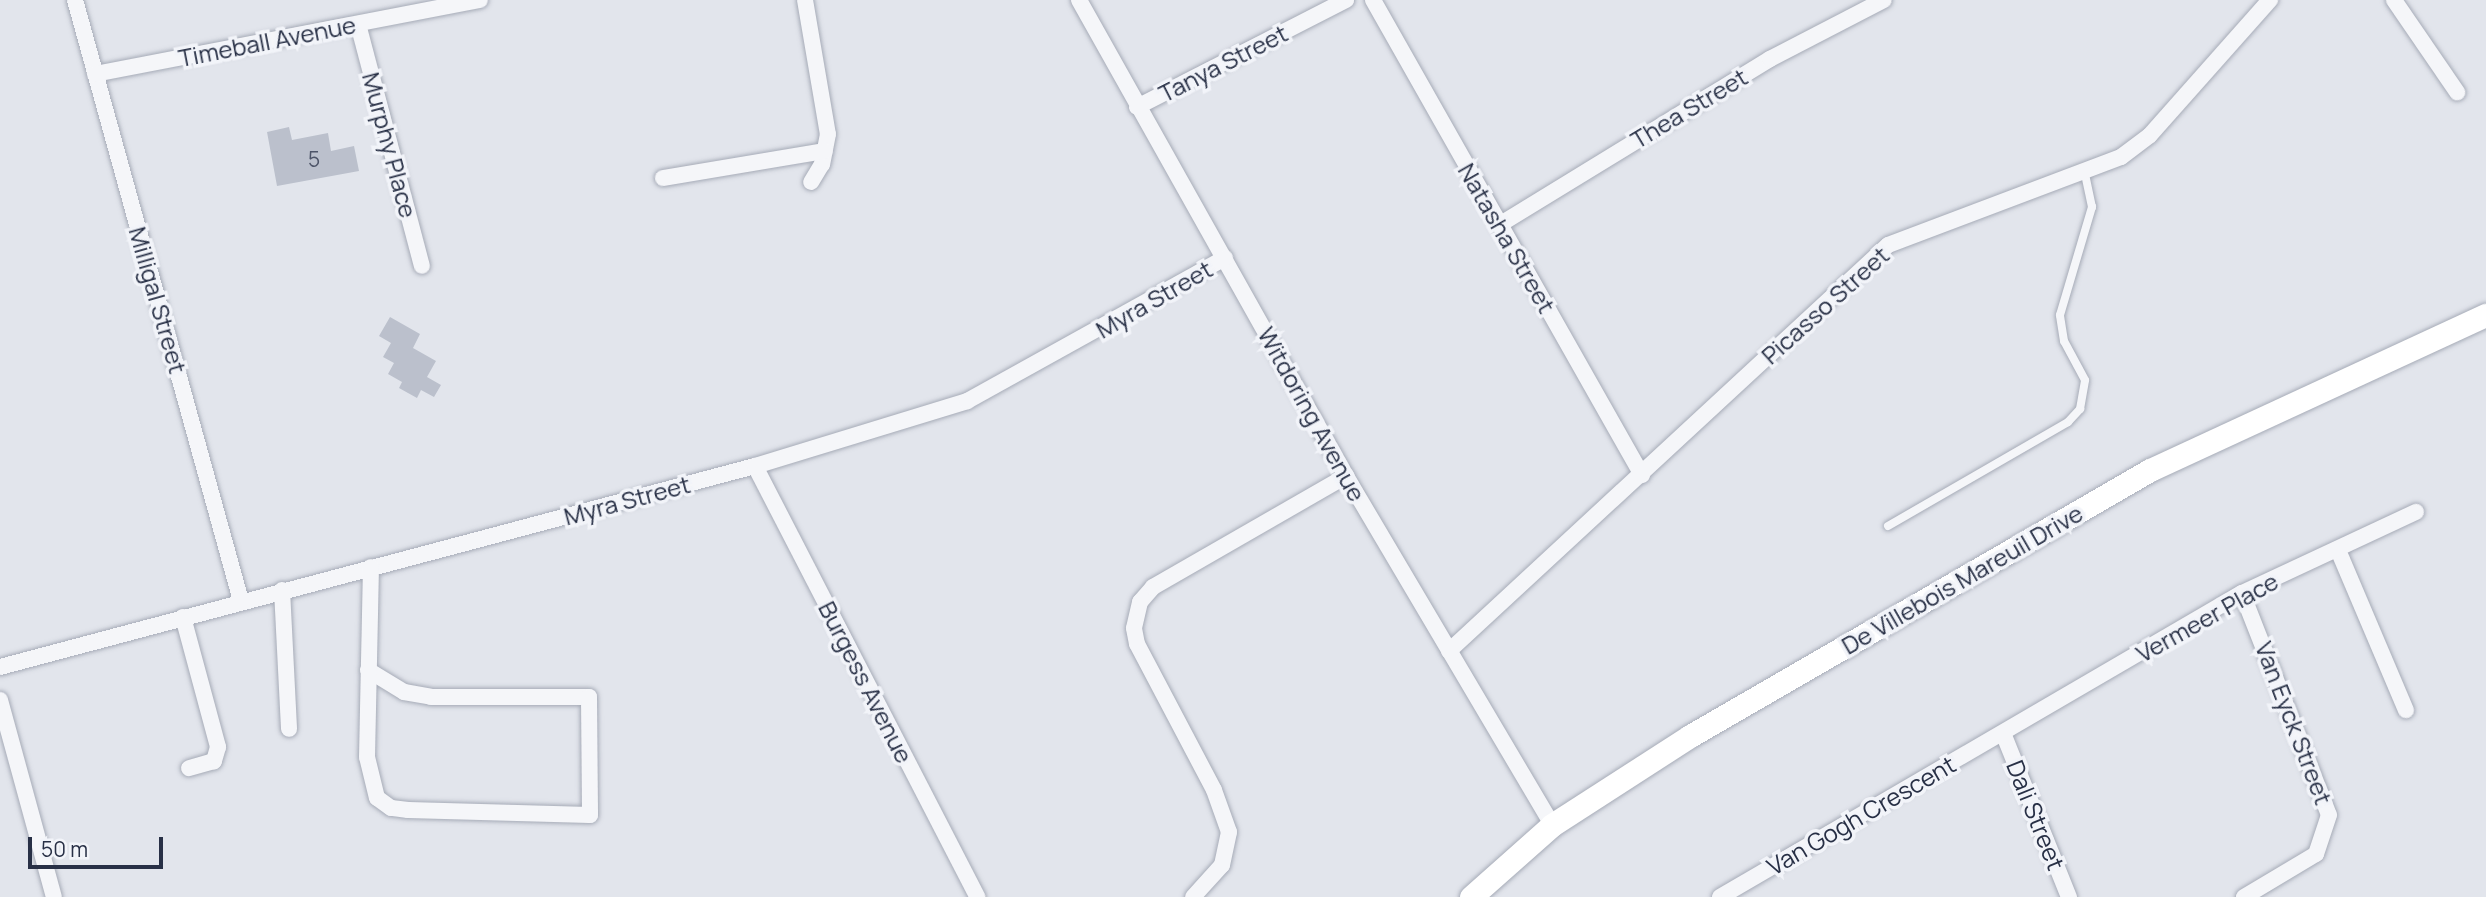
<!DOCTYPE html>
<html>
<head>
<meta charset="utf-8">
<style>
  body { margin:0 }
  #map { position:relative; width:2486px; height:897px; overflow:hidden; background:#e2e5ec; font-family:Manrope,sans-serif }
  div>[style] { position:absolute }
  .building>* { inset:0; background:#bbc0cc }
  .roads { filter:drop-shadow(0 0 2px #a6abb7) drop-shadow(0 0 2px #a6abb7) }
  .service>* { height:8px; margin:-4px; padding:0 4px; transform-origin:4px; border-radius:4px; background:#f5f6f9 }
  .minor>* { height:16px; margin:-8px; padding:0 8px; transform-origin:8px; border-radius:8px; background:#f5f6f9 }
  .secondary>* { height:23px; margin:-11.5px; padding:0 11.5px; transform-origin:11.5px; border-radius:11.5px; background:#fff }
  span { translate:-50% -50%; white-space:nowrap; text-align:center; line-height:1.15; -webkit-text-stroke:7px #f2f4f9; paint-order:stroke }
  .number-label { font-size:21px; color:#4d5468 }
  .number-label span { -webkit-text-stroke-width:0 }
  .street-label { font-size:24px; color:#283046 }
  .scale { position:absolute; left:28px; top:837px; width:135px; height:32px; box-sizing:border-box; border:4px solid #283046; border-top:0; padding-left:9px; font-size:21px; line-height:24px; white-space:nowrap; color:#283046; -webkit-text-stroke:5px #f2f4f9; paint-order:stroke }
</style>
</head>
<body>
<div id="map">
  <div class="building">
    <div style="clip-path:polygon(289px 127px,292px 140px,328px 133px,331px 151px,354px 146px,359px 171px,277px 186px,267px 132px)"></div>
    <div style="clip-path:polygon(390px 317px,420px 334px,413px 348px,436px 361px,427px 377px,441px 385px,434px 397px,421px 390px,417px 398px,399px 388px,402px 382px,388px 374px,394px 363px,383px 357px,391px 343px,379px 336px)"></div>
  </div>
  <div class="roads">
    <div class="service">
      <div style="left:1888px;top:526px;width:208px;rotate:-30deg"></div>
      <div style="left:2068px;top:422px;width:18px;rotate:-47deg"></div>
      <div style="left:2080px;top:409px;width:29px;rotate:-80deg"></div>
      <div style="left:2085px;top:380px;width:44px;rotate:-118.3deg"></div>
      <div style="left:2064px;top:341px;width:26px;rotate:-99deg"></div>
      <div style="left:2060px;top:315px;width:113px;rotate:-73.5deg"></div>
      <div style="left:2092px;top:207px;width:34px;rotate:-102deg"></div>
    </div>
    <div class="minor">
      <div style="left:75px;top:0;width:624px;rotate:74.56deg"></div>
      <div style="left:805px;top:0;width:136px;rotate:80.3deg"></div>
      <div style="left:828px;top:134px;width:31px;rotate:101deg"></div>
      <div style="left:822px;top:164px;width:21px;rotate:121deg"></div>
      <div style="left:1079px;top:0;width:546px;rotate:60.71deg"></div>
      <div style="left:1346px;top:476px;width:405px;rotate:59.4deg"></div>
      <div style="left:1373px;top:0;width:546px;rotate:60.48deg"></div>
      <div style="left:2394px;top:0;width:112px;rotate:55.6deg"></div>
      <div style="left:358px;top:24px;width:250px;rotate:75.2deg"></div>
      <div style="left:95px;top:74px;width:392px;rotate:-10.9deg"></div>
      <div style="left:1137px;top:107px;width:235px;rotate:-27.1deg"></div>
      <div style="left:663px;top:178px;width:164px;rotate:-9.5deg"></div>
      <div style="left:1499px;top:225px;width:318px;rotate:-31.5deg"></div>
      <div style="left:1770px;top:59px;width:128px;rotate:-27.4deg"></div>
      <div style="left:755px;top:466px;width:485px;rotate:62.7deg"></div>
      <div style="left:2338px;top:550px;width:174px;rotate:67deg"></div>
      <div style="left:282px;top:590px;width:139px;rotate:87.1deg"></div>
      <div style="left:2242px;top:593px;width:238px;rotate:68.6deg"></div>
      <div style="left:2329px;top:815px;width:41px;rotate:108.4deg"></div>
      <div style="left:2316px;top:854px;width:84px;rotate:149.2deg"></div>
      <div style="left:183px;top:617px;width:135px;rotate:74.9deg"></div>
      <div style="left:218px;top:747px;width:15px;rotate:106deg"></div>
      <div style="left:214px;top:761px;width:26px;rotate:164deg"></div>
      <div style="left:1449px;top:651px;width:598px;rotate:-42.76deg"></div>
      <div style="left:1888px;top:245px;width:249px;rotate:-20.7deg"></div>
      <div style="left:2121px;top:157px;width:36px;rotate:-37deg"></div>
      <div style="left:2150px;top:135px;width:181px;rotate:-48.4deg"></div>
      <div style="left:0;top:667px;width:781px;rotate:-14.91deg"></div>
      <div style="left:755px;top:466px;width:222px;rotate:-17deg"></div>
      <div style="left:967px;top:401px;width:295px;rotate:-29deg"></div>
      <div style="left:368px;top:670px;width:42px;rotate:31.4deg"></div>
      <div style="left:404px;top:692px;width:27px;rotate:10deg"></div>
      <div style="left:431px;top:697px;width:158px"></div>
      <div style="left:589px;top:697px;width:118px;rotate:89.5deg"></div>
      <div style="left:590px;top:815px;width:182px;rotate:-178.4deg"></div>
      <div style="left:408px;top:810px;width:17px;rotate:-173deg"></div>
      <div style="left:391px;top:808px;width:17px;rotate:-144deg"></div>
      <div style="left:377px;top:798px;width:42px;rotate:-103.7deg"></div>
      <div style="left:367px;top:757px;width:190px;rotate:-88.8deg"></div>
      <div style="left:0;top:700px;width:204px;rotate:74.7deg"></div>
      <div style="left:2003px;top:733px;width:177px;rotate:68.1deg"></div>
      <div style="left:1193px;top:897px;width:43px;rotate:-47.8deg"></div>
      <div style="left:1222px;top:865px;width:34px;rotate:-78deg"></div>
      <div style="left:1229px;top:832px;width:45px;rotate:-109.7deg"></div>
      <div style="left:1214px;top:790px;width:165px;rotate:-117.8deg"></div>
      <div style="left:1137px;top:644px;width:16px;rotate:-101deg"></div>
      <div style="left:1134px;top:628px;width:27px;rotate:-77deg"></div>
      <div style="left:1140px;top:602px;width:20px;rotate:-49deg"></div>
      <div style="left:1153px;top:587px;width:223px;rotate:-29.9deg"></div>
      <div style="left:1720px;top:897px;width:604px;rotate:-30.22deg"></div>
      <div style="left:2242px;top:593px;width:192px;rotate:-25deg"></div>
    </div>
    <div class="secondary">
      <div style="left:1471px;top:897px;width:108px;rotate:-41.6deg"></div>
      <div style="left:1552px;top:825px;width:164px;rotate:-32.8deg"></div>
      <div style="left:1690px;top:736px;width:531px;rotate:-30.04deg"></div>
      <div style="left:2150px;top:470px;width:370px;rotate:-24.8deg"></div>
    </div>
  </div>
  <div class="number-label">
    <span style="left:314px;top:159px">5</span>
  </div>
  <div class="street-label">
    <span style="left:267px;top:41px;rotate:-11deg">Timeball Avenue</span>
    <span style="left:1223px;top:63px;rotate:-27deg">Tanya Street</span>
    <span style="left:1689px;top:108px;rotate:-31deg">Thea Street</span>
    <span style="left:390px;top:145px;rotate:75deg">Murphy Place</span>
    <span style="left:1507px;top:238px;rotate:60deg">Natasha Street</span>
    <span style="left:1154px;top:299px;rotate:-30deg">Myra Street</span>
    <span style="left:158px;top:300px;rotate:74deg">Milligal Street</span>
    <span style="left:1825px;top:305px;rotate:-42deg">Picasso Street</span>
    <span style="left:1312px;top:414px;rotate:61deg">Witdoring Avenue</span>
    <span style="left:627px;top:500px;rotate:-15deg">Myra Street</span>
    <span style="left:1962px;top:579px;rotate:-30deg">De Villebois Mareuil Drive</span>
    <span style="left:2207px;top:617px;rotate:-29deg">Vermeer Place</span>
    <span style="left:866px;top:682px;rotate:63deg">Burgess Avenue</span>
    <span style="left:2294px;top:723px;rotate:69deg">Van Eyck Street</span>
    <span style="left:1861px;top:815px;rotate:-30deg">Van Gogh Crescent</span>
    <span style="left:2036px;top:815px;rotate:68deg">Dali Street</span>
  </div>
  <div class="scale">50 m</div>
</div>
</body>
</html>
